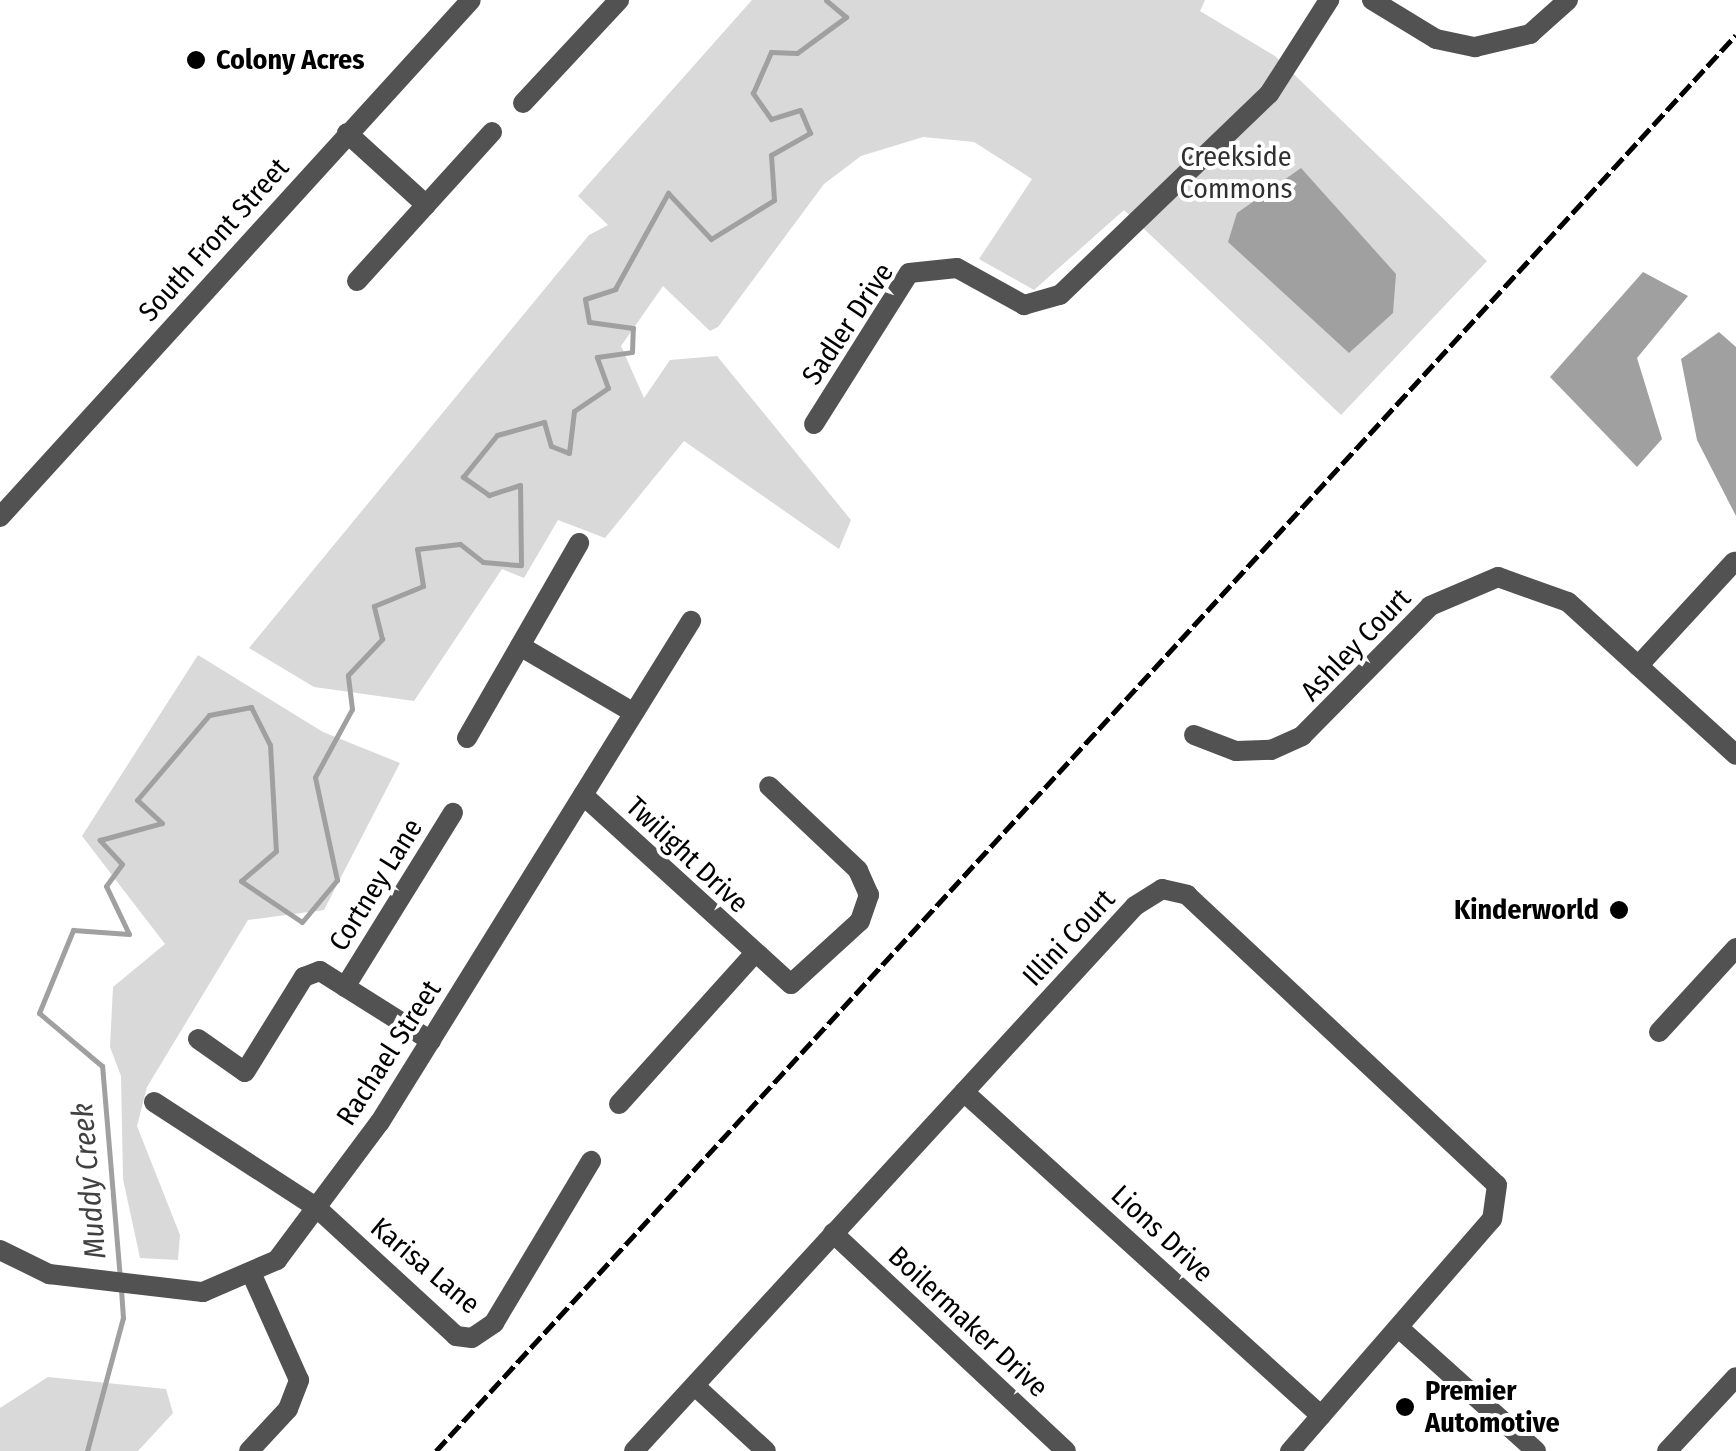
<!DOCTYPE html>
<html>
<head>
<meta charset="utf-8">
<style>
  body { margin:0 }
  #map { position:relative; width:1736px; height:1451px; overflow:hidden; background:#fff; font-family:"Fira Sans Condensed",sans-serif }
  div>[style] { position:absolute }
  .green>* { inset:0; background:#d9d9d9 }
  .water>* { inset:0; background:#a0a0a0 }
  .stream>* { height:5px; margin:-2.5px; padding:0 2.5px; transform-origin:2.5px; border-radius:2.5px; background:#a0a0a0 }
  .minor>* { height:20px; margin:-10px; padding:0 10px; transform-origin:10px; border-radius:10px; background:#525252 }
  .rail>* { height:5px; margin-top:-2.5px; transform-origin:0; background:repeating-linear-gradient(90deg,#000 0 15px,transparent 0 20px) }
  .dots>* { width:28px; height:28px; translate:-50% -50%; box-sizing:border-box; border:5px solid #fff; border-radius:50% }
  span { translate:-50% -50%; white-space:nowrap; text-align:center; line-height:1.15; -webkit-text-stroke:8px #fff; paint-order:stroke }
  .poi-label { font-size:28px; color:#000; font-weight:700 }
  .left { translate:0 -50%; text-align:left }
  .right { translate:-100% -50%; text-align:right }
  .park-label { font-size:28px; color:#303030 }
  .street-label { font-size:28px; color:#000 }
  .water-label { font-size:30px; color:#414141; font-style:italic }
</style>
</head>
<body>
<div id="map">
  <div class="green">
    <div style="clip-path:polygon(752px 0,1205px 0,1200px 11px,1275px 56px,1487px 261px,1341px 415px,1124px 210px,1034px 290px,979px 259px,1032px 179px,974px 142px,923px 137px,861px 156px,824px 184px,718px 327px,710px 331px,663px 286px,621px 346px,644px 398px,670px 360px,717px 356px,851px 520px,839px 549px,684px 441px,605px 538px,558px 520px,524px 578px,502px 569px,414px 701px,314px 687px,249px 648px,589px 235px,608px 225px,578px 196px)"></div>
    <div style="clip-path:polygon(198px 655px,323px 732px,400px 763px,324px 910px,248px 920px,147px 1087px,137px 1126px,180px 1235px,178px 1260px,140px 1258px,123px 1179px,121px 1076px,110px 1047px,113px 987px,165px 944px,82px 836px)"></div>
    <div style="clip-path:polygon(48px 1377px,166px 1389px,173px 1413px,138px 1451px,0 1451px,0 1408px)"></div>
  </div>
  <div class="water">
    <div style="clip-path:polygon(1301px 168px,1396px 274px,1393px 313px,1349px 353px,1228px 242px,1237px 213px)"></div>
    <div style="clip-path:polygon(1643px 272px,1688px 296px,1637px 358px,1662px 439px,1637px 467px,1550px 377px)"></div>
    <div style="clip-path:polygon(1719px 332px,1736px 347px,1736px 516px,1697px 440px,1681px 359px)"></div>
  </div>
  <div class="stream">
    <div style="left:120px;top:1279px;width:214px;rotate:-94.8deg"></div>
    <div style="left:102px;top:1066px;width:82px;rotate:-139.9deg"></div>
    <div style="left:39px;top:1013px;width:90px;rotate:-67.7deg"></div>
    <div style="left:73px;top:930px;width:56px;rotate:4.1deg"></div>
    <div style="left:129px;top:934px;width:53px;rotate:-115.6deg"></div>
    <div style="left:106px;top:886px;width:27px;rotate:-54deg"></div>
    <div style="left:122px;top:864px;width:33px;rotate:-133deg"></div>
    <div style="left:100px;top:840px;width:64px;rotate:-15.3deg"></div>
    <div style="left:162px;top:823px;width:34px;rotate:-137deg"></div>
    <div style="left:137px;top:800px;width:111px;rotate:-49.7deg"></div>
    <div style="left:209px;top:715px;width:43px;rotate:-10.8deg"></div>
    <div style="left:251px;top:707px;width:42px;rotate:63.4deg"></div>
    <div style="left:270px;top:745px;width:106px;rotate:86.8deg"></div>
    <div style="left:276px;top:851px;width:46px;rotate:139.4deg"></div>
    <div style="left:241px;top:881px;width:73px;rotate:33.9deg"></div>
    <div style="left:302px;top:922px;width:55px;rotate:-50.2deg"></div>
    <div style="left:337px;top:880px;width:105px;rotate:-102.1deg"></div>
    <div style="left:315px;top:777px;width:77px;rotate:-61.4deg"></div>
    <div style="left:352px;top:709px;width:34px;rotate:-97deg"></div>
    <div style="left:348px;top:675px;width:50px;rotate:-46.6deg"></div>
    <div style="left:382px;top:639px;width:34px;rotate:-104deg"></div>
    <div style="left:374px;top:606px;width:53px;rotate:-22.2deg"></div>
    <div style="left:423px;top:586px;width:37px;rotate:-99deg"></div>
    <div style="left:417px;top:549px;width:43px;rotate:-6.6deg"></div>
    <div style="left:460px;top:544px;width:29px;rotate:38deg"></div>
    <div style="left:483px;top:562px;width:38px;rotate:5deg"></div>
    <div style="left:521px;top:565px;width:80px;rotate:-90.7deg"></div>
    <div style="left:520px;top:485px;width:33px;rotate:162deg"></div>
    <div style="left:489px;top:495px;width:32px;rotate:-145deg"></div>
    <div style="left:463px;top:477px;width:54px;rotate:-51deg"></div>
    <div style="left:497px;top:435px;width:49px;rotate:-15.5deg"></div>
    <div style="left:544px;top:422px;width:25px;rotate:74deg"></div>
    <div style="left:551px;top:446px;width:19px;rotate:21deg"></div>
    <div style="left:569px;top:453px;width:42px;rotate:-83.2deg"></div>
    <div style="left:574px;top:411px;width:41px;rotate:-34.1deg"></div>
    <div style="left:608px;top:388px;width:33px;rotate:-110deg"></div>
    <div style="left:597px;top:357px;width:35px;rotate:-8deg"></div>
    <div style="left:632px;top:352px;width:24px;rotate:-88deg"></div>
    <div style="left:633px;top:328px;width:44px;rotate:-172.2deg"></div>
    <div style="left:589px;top:322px;width:23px;rotate:-100deg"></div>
    <div style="left:585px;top:299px;width:32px;rotate:-18deg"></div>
    <div style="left:615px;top:289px;width:110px;rotate:-61.1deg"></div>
    <div style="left:668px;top:193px;width:63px;rotate:46.9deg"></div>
    <div style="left:711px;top:239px;width:74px;rotate:-31.8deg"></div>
    <div style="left:774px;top:200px;width:45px;rotate:-93.8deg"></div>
    <div style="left:771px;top:155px;width:45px;rotate:-29.4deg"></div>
    <div style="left:810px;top:133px;width:25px;rotate:-113deg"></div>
    <div style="left:800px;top:110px;width:30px;rotate:163deg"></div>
    <div style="left:771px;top:119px;width:32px;rotate:-125deg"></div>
    <div style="left:753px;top:93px;width:45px;rotate:-66.3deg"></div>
    <div style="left:771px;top:52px;width:26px;rotate:2deg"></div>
    <div style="left:797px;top:53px;width:61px;rotate:-36.3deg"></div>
    <div style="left:846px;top:17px;width:26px;rotate:-140deg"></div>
    <div style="left:87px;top:1451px;width:138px;rotate:-74.9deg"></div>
    <div style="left:123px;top:1318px;width:28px;rotate:-94deg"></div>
  </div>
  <div class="minor">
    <div style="left:1372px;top:0;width:75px;rotate:31.4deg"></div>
    <div style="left:1436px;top:39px;width:40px;rotate:12deg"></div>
    <div style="left:1475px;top:47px;width:57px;rotate:-13.3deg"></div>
    <div style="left:1530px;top:34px;width:51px;rotate:-41.8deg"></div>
    <div style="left:523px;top:103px;width:141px;rotate:-47deg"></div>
    <div style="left:347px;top:133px;width:107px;rotate:42.3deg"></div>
    <div style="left:357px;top:281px;width:201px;rotate:-47.8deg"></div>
    <div style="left:814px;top:424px;width:178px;rotate:-57.8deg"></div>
    <div style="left:909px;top:273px;width:48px;rotate:-5.9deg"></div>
    <div style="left:957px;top:268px;width:77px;rotate:28.9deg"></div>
    <div style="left:1024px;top:305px;width:37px;rotate:-16deg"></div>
    <div style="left:1060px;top:295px;width:290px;rotate:-43.9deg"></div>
    <div style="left:1269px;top:94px;width:112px;rotate:-57.4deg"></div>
    <div style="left:0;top:517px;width:699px;rotate:-47.67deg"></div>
    <div style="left:520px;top:646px;width:132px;rotate:30.4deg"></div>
    <div style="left:1638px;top:666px;width:142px;rotate:-47.3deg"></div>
    <div style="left:1194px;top:735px;width:45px;rotate:20.9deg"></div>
    <div style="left:1236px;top:751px;width:35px;rotate:-2deg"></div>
    <div style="left:1271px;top:750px;width:34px;rotate:-24deg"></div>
    <div style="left:1302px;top:736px;width:182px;rotate:-45.4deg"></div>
    <div style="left:1430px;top:606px;width:74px;rotate:-23.1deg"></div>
    <div style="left:1498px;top:577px;width:74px;rotate:19.7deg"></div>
    <div style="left:1568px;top:602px;width:227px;rotate:42.3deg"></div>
    <div style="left:467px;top:738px;width:225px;rotate:-60.1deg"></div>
    <div style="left:583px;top:795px;width:281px;rotate:42.3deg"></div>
    <div style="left:791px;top:984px;width:93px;rotate:-42.4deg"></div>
    <div style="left:860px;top:921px;width:28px;rotate:-71deg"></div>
    <div style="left:869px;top:895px;width:27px;rotate:-114deg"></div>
    <div style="left:858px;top:870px;width:122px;rotate:-136.7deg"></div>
    <div style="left:345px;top:987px;width:205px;rotate:-58.2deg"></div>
    <div style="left:1659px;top:1032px;width:114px;rotate:-47.5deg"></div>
    <div style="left:198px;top:1039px;width:57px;rotate:35.1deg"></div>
    <div style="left:245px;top:1072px;width:112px;rotate:-58.2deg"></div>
    <div style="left:304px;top:977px;width:17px;rotate:-21deg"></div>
    <div style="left:320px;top:971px;width:131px;rotate:32.2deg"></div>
    <div style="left:964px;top:1092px;width:482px;rotate:42.2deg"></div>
    <div style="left:154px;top:1102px;width:194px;rotate:33deg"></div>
    <div style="left:317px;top:1208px;width:189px;rotate:42.6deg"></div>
    <div style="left:456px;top:1336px;width:16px;rotate:7deg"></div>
    <div style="left:472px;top:1338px;width:27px;rotate:-34deg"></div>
    <div style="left:494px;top:1323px;width:189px;rotate:-59.1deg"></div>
    <div style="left:619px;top:1104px;width:200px;rotate:-48deg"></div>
    <div style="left:833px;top:1233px;width:319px;rotate:43.1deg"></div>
    <div style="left:0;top:1250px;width:55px;rotate:26.1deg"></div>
    <div style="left:49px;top:1274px;width:155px;rotate:6.7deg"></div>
    <div style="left:203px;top:1292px;width:81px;rotate:-23.4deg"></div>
    <div style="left:277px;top:1260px;width:172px;rotate:-53.3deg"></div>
    <div style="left:380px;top:1122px;width:590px;rotate:-58.17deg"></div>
    <div style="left:1399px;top:1328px;width:184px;rotate:41.9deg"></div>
    <div style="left:695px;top:1386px;width:96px;rotate:42.5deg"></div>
    <div style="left:249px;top:1451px;width:57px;rotate:-47.1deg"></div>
    <div style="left:288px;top:1409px;width:31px;rotate:-69deg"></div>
    <div style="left:299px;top:1380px;width:113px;rotate:-114.1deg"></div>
    <div style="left:634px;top:1451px;width:740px;rotate:-47.41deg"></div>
    <div style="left:1135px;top:906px;width:32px;rotate:-32deg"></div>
    <div style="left:1162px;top:889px;width:26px;rotate:13deg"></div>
    <div style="left:1187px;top:895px;width:424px;rotate:43.1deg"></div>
    <div style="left:1497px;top:1185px;width:34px;rotate:98deg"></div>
    <div style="left:1492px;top:1219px;width:308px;rotate:131deg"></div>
    <div style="left:1667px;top:1451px;width:101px;rotate:-47deg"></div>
  </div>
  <div class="rail">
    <div style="left:436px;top:1451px;width:1922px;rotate:-47.45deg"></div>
  </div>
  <div class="dots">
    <div style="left:196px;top:60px;background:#000"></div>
    <div style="left:1619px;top:910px;background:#000"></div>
    <div style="left:1405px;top:1407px;background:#000"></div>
  </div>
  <div class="poi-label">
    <span class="left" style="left:216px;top:60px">Colony Acres</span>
    <span class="right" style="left:1599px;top:910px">Kinderworld</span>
    <span class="left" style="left:1425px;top:1407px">Premier<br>Automotive</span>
  </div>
  <div class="park-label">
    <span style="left:1236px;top:173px">Creekside<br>Commons</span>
  </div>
  <div class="street-label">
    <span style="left:214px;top:240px;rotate:-48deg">South Front Street</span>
    <span style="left:848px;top:324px;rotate:-56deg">Sadler Drive</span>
    <span style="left:1356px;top:645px;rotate:-46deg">Ashley Court</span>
    <span style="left:687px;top:855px;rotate:43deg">Twilight Drive</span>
    <span style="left:376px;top:885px;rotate:-58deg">Cortney Lane</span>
    <span style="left:1069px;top:938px;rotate:-47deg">Illini Court</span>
    <span style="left:389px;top:1053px;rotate:-57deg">Rachael Street</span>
    <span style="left:1162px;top:1234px;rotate:43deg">Lions Drive</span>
    <span style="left:425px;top:1266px;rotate:40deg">Karisa Lane</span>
    <span style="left:968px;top:1322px;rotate:43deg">Boilermaker Drive</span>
  </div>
  <div class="water-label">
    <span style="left:89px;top:1181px;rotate:-95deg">Muddy Creek</span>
  </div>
</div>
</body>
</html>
